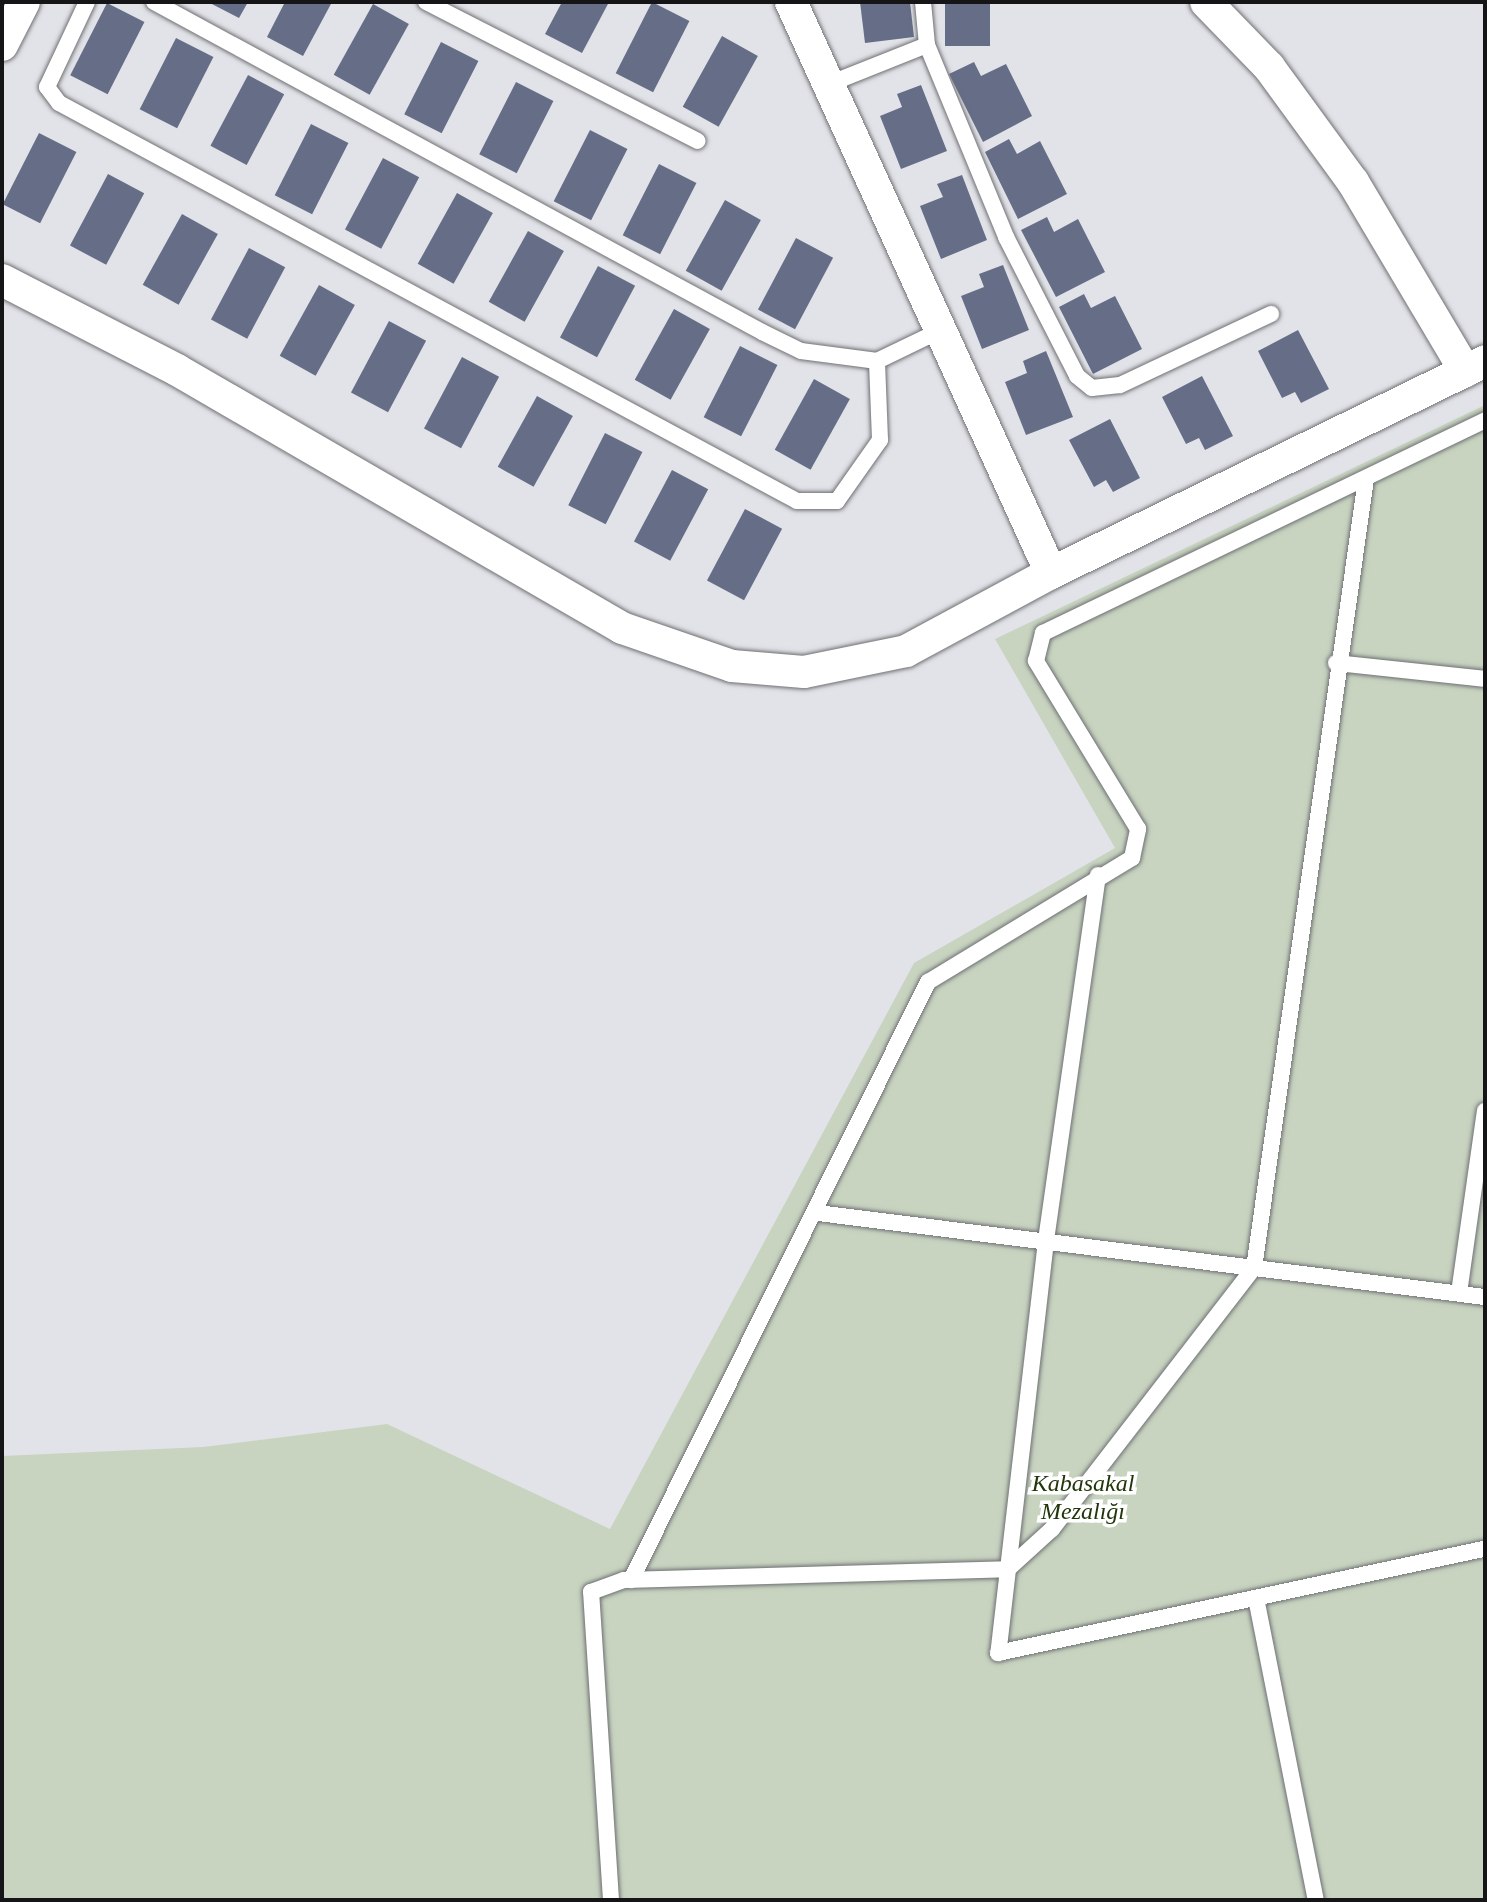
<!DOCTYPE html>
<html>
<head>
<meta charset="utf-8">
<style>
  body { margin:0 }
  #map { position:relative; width:1487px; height:1902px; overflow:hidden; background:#e2e3e8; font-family:"Times New Roman",serif }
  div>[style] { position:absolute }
  .green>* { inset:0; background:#c8d4c0 }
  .building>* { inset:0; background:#656d87; transform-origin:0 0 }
  .roads { filter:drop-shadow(0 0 2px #6f7074) drop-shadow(0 0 2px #6f7074) }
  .lane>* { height:16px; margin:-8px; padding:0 8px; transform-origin:8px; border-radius:8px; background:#fff }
  .street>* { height:32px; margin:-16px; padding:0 16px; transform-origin:16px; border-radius:16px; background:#fff }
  span { translate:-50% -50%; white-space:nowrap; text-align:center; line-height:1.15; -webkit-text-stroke:7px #fff; paint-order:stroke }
  .park-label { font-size:24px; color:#21360a; font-style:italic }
  .frame { position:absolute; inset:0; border:4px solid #151517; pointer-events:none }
</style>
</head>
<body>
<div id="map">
  <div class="green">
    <div style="clip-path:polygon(1485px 405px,1485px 1900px,2px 1900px,2px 1456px,203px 1447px,387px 1424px,610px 1529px,914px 963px,1115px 848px,995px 639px)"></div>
  </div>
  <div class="building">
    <div style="clip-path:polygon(208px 2px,248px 2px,239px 18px)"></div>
    <div style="clip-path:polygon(285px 2px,332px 2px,303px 56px,267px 37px)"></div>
    <div style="clip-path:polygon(562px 2px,609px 2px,582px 53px,545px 34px)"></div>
    <div style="left:652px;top:2px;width:42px;height:80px;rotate:27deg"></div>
    <div style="clip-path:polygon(860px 2px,910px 2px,914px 37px,865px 43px)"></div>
    <div style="left:945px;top:2px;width:45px;height:44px"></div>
    <div style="left:107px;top:3px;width:42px;height:81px;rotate:27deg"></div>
    <div style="left:373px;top:4px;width:41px;height:81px;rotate:29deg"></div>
    <div style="left:722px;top:36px;width:41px;height:81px;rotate:29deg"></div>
    <div style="left:176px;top:38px;width:42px;height:80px;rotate:27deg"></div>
    <div style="left:441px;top:42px;width:42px;height:81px;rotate:27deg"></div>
    <div style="clip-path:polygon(974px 62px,981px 76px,1006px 64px,1032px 116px,983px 142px,949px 74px)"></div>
    <div style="left:248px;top:75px;width:41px;height:80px;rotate:28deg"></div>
    <div style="left:516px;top:82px;width:42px;height:81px;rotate:27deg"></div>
    <div style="clip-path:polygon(921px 85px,947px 151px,901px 169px,880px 116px,902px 107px,897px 94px)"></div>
    <div style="left:311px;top:124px;width:42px;height:80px;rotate:27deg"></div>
    <div style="left:590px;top:130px;width:42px;height:80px;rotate:27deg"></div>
    <div style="left:39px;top:133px;width:42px;height:80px;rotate:27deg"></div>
    <div style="clip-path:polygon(1009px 139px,1017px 154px,1040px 141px,1067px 194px,1018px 219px,985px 152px)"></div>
    <div style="left:383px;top:158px;width:41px;height:81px;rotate:28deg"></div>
    <div style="left:659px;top:164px;width:42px;height:80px;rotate:27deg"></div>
    <div style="left:108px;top:174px;width:41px;height:81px;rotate:28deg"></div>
    <div style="clip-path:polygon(962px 175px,987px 240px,941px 259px,920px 206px,943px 197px,937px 184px)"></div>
    <div style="left:457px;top:193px;width:41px;height:81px;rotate:29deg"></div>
    <div style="left:725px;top:200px;width:41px;height:81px;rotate:29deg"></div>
    <div style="left:182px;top:214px;width:41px;height:81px;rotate:29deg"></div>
    <div style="clip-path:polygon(1047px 217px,1054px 232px,1078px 219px,1105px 272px,1056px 297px,1021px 230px)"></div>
    <div style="left:528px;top:231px;width:41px;height:81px;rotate:29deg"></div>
    <div style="left:796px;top:238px;width:42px;height:81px;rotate:28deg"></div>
    <div style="left:249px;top:248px;width:41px;height:81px;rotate:28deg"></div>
    <div style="clip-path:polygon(1003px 265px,1029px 330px,982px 349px,961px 296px,984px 287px,979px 274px)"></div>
    <div style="left:598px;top:266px;width:42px;height:81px;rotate:28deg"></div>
    <div style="left:319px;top:285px;width:41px;height:81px;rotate:29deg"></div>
    <div style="clip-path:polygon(1084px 294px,1091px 308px,1115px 296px,1142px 349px,1093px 374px,1059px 307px)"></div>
    <div style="left:674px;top:309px;width:41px;height:81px;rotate:29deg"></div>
    <div style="left:389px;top:321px;width:42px;height:81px;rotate:28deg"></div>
    <div style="clip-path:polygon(1298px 330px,1329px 389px,1301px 403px,1295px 392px,1282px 398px,1258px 351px)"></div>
    <div style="left:740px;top:346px;width:42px;height:80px;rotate:27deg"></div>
    <div style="clip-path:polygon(1046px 351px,1073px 417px,1026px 435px,1005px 382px,1027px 373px,1023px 361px)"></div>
    <div style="left:462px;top:357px;width:42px;height:81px;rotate:28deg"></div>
    <div style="clip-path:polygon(1202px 376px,1233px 436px,1205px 450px,1199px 438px,1186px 444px,1162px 397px)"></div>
    <div style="left:814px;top:379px;width:41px;height:81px;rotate:29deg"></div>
    <div style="left:537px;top:396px;width:41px;height:81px;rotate:29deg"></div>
    <div style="clip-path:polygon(1110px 419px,1140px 478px,1113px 492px,1106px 480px,1094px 487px,1069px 440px)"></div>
    <div style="left:605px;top:433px;width:42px;height:81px;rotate:27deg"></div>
    <div style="left:672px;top:470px;width:41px;height:81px;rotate:28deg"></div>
    <div style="left:745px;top:509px;width:42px;height:81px;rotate:28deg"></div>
  </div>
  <div class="roads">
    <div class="lane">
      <div style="left:87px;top:2px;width:94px;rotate:115.2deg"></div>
      <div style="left:47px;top:87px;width:20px;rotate:53deg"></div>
      <div style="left:59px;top:103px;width:838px;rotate:28.34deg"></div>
      <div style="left:797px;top:501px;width:40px"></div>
      <div style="left:837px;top:501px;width:75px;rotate:-54.8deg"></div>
      <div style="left:880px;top:440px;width:79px;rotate:-92.2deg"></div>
      <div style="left:877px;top:361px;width:71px;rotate:-25.8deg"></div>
      <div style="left:154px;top:2px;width:692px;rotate:28.49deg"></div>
      <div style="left:762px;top:332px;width:43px;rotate:26deg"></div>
      <div style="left:801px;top:351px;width:77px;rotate:7.5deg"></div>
      <div style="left:426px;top:2px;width:305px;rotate:27.1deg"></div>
      <div style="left:923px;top:2px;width:43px;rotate:84.7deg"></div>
      <div style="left:829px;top:84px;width:105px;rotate:-21.7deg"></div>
      <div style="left:927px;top:45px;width:208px;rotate:67.6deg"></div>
      <div style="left:1006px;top:237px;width:156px;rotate:62.9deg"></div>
      <div style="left:1077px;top:376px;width:19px;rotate:39deg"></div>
      <div style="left:1092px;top:388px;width:28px;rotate:-6deg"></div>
      <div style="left:1120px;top:385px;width:167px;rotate:-25.2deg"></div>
      <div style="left:1336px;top:663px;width:150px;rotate:6.1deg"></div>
      <div style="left:1098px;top:875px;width:370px;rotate:98.1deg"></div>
      <div style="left:1046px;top:1241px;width:415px;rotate:96.6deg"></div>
      <div style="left:998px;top:1653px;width:498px;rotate:-12.1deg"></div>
      <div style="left:818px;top:1213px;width:672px;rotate:7.18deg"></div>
      <div style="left:1459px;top:1293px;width:184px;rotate:-81.9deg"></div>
      <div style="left:631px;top:1580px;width:668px;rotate:-63.59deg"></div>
      <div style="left:928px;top:982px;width:239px;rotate:-31.3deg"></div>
      <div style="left:1132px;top:858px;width:30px;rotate:-78deg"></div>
      <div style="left:1138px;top:829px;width:197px;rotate:-121.3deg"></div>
      <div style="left:1036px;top:661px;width:29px;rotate:-76deg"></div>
      <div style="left:1043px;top:633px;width:491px;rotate:-25.7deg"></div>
      <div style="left:1256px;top:1598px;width:308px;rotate:78.8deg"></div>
      <div style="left:611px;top:1900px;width:309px;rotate:-93.7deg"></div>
      <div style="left:591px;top:1592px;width:35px;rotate:-20deg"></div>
      <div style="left:624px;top:1580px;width:384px;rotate:-1.6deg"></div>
      <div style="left:1008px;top:1569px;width:59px;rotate:-42.3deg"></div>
      <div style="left:1052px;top:1529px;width:330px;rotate:-52.3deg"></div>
      <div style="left:1254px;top:1268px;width:797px;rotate:-81.92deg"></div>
    </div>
    <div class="street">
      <div style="left:791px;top:2px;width:627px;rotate:65.52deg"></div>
      <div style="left:1206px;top:2px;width:91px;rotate:45.9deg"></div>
      <div style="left:1269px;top:67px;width:142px;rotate:53.9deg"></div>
      <div style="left:1353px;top:182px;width:220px;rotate:59.3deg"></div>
      <div style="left:2px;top:45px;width:48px;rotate:-62.9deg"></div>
      <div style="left:2px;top:280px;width:197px;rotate:27.2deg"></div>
      <div style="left:177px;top:370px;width:514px;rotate:30.1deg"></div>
      <div style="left:622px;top:628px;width:116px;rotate:19.1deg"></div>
      <div style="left:732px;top:666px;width:72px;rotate:4.8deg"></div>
      <div style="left:804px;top:672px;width:104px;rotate:-11.6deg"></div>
      <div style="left:906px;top:651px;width:165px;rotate:-28.3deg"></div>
      <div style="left:1051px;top:573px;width:483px;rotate:-26deg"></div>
    </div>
  </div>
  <div class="park-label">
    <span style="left:1083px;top:1498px">Kabasakal<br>Mezalığı</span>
  </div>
  <div class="frame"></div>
</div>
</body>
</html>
